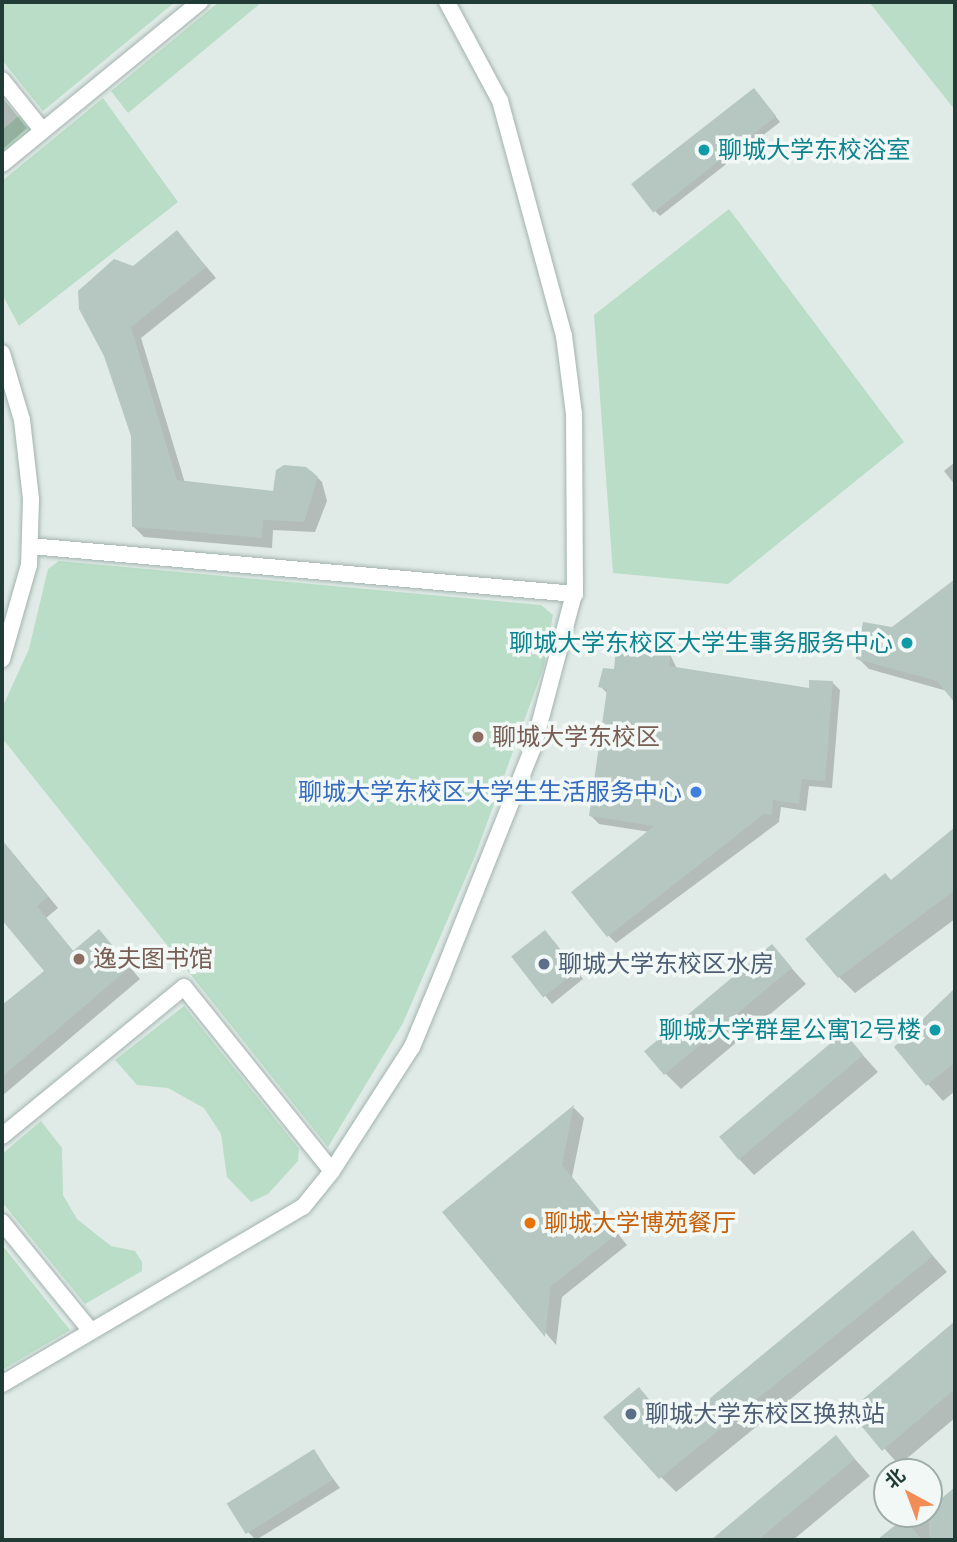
<!DOCTYPE html>
<html>
<head>
<meta charset="utf-8">
<style>
  body { margin:0 }
  #map { position:relative; width:957px; height:1542px; overflow:hidden; background:#e0ebe7; font-family:Montserrat,"Noto Sans SC",sans-serif }
  div>[style] { position:absolute }
  .green>* { inset:0; background:#b9ddc6 }
  .shadow>* { inset:0; background:#0003 }
  .building>* { inset:0; background:#b6c6c1; transform-origin:0 0 }
  .roads { filter:drop-shadow(0 0 2px #a3b3af) drop-shadow(0 0 2px #a3b3af) }
  .minor>* { height:16px; margin:-8px; padding:0 8px; transform-origin:8px; border-radius:8px; background:#fff }
  .dots>* { width:19px; height:19px; translate:-50% -50%; box-sizing:border-box; border:4px solid #f1f8f5; border-radius:50% }
  span { translate:-50% -50%; white-space:nowrap; text-align:center; line-height:1.15; -webkit-text-stroke:7px #f1f8f5; paint-order:stroke }
  .culture-label { font-size:24px; color:#0d838f }
  .left { translate:0 -50%; text-align:left }
  .right { translate:-100% -50%; text-align:right }
  .education-label { font-size:24px; color:#785e54 }
  .shop-label { font-size:24px; color:#366cbe }
  .service-label { font-size:24px; color:#4e5e75 }
  .food-label { font-size:24px; color:#c56008 }
  .frame { position:absolute; inset:0; border:4px solid #213c37; pointer-events:none }
  .north { position:absolute; left:873px; top:1458px; width:70px; height:70px; box-sizing:border-box; background:#f1f8f5; border:2px solid #9eada9; border-radius:50%; rotate:319deg; font-size:19px; font-weight:700; line-height:28px; text-align:center; color:#213c37 }
  .north::after { content:''; display:block; margin:auto; width:24px; height:32px; background:#f28d57; clip-path:polygon(50% 0,100% 100%,50% 72%,0 100%) }
</style>
</head>
<body>
<div id="map">
  <div class="green">
    <div style="clip-path:polygon(2px 2px,175px 2px,43px 111px,2px 60px)"></div>
    <div style="clip-path:polygon(219px 2px,262px 2px,128px 113px,111px 91px)"></div>
    <div style="clip-path:polygon(869px 2px,955px 2px,955px 110px)"></div>
    <div style="clip-path:polygon(103px 98px,178px 202px,19px 326px,2px 294px,2px 181px)"></div>
    <div style="clip-path:polygon(20px 115px,32px 130px,2px 155px,2px 130px)"></div>
    <div style="clip-path:polygon(729px 209px,904px 442px,728px 584px,613px 573px,594px 315px)"></div>
    <div style="clip-path:polygon(59px 561px,541px 605px,553px 615px,544px 666px,475px 856px,403px 1023px,328px 1147px,2px 738px,2px 708px,29px 649px,48px 569px)"></div>
    <div style="clip-path:polygon(184px 1006px,299px 1149px,298px 1161px,268px 1194px,251px 1202px,227px 1177px,221px 1134px,204px 1108px,168px 1088px,137px 1085px,115px 1060px)"></div>
    <div style="clip-path:polygon(41px 1121px,62px 1148px,63px 1195px,77px 1219px,111px 1246px,135px 1251px,142px 1262px,142px 1271px,85px 1304px,2px 1202px,2px 1154px)"></div>
    <div style="clip-path:polygon(2px 1245px,70px 1330px,2px 1370px)"></div>
  </div>
  <div class="shadow">
    <div style="clip-path:polygon(759px 95px,780px 122px,660px 216px,655px 211px)"></div>
    <div style="clip-path:polygon(2px 97px,27px 128px,2px 150px)"></div>
    <div style="clip-path:polygon(177px 232px,216px 278px,141px 338px,185px 483px,274px 493px,284px 467px,311px 471px,322px 482px,327px 501px,315px 532px,273px 530px,272px 548px,144px 537px,133px 526px,133px 435px,105px 355px,134px 268px)"></div>
    <div style="clip-path:polygon(955px 462px,955px 485px,944px 471px)"></div>
    <div style="clip-path:polygon(955px 581px,955px 701px,947px 691px,869px 669px,858px 658px)"></div>
    <div style="clip-path:polygon(670px 654px,677px 669px,810px 690px,832px 682px,840px 690px,832px 788px,809px 786px,806px 811px,781px 807px,779px 822px,616px 943px,608px 935px,650px 832px,599px 824px,591px 816px,608px 694px,600px 686px,615px 671px)"></div>
    <div style="clip-path:polygon(955px 829px,955px 919px,855px 993px,839px 977px,892px 882px)"></div>
    <div style="clip-path:polygon(2px 840px,58px 908px,46px 918px,74px 952px,110px 943px,140px 979px,2px 1096px,2px 1008px,46px 971px,2px 917px)"></div>
    <div style="clip-path:polygon(553px 940px,583px 979px,552px 1004px,514px 957px)"></div>
    <div style="clip-path:polygon(772px 947px,806px 984px,681px 1089px,665px 1073px)"></div>
    <div style="clip-path:polygon(955px 994px,955px 1091px,943px 1101px,896px 1048px)"></div>
    <div style="clip-path:polygon(844px 1034px,878px 1072px,754px 1175px,739px 1159px)"></div>
    <div style="clip-path:polygon(574px 1108px,584px 1118px,572px 1177px,627px 1245px,562px 1297px,556px 1345px,445px 1212px)"></div>
    <div style="clip-path:polygon(913px 1233px,947px 1272px,676px 1492px,661px 1477px,638px 1390px,674px 1430px)"></div>
    <div style="clip-path:polygon(955px 1324px,955px 1418px,899px 1465px,851px 1411px)"></div>
    <div style="clip-path:polygon(836px 1438px,870px 1476px,793px 1540px,713px 1540px)"></div>
    <div style="clip-path:polygon(313px 1451px,340px 1488px,256px 1540px,248px 1532px)"></div>
    <div style="clip-path:polygon(955px 1489px,955px 1540px,880px 1540px,904px 1521px,910px 1527px)"></div>
  </div>
  <div class="building">
    <div style="left:754px;top:88px;width:36px;height:156px;rotate:52deg"></div>
    <div style="clip-path:polygon(177px 230px,206px 267px,131px 327px,177px 480px,273px 491px,276px 470px,284px 465px,306px 467px,318px 477px,304px 522px,263px 520px,262px 538px,132px 527px,131px 436px,104px 356px,79px 309px,78px 291px,114px 259px,133px 266px)"></div>
    <div style="clip-path:polygon(955px 579px,955px 703px,937px 681px,856px 659px,863px 622px,892px 627px)"></div>
    <div style="clip-path:polygon(616px 648px,671px 652px,669px 666px,809px 688px,809px 680px,833px 681px,825px 781px,802px 779px,799px 804px,773px 800px,772px 815px,764px 814px,607px 937px,571px 892px,654px 826px,589px 816px,607px 689px,598px 687px,603px 668px,614px 669px)"></div>
    <div style="clip-path:polygon(955px 827px,955px 890px,838px 978px,805px 939px,885px 873px,891px 880px)"></div>
    <div style="clip-path:polygon(2px 840px,48px 897px,37px 906px,73px 951px,99px 929px,130px 967px,2px 1077px,2px 1005px,44px 971px,2px 920px)"></div>
    <div style="left:545px;top:930px;width:52px;height:43px;rotate:52deg"></div>
    <div style="left:772px;top:944px;width:31px;height:167px;rotate:50deg"></div>
    <div style="clip-path:polygon(955px 988px,955px 1062px,926px 1086px,894px 1047px)"></div>
    <div style="left:844px;top:1032px;width:30px;height:163px;rotate:50deg"></div>
    <div style="clip-path:polygon(574px 1105px,562px 1165px,618px 1233px,551px 1286px,545px 1337px,442px 1212px)"></div>
    <div style="clip-path:polygon(913px 1230px,933px 1256px,659px 1479px,603px 1417px,639px 1387px,673px 1429px)"></div>
    <div style="clip-path:polygon(955px 1321px,955px 1389px,882px 1451px,849px 1411px)"></div>
    <div style="clip-path:polygon(836px 1435px,855px 1459px,758px 1540px,711px 1540px)"></div>
    <div style="left:314px;top:1449px;width:36px;height:103px;rotate:58deg"></div>
    <div style="clip-path:polygon(955px 1487px,955px 1540px,929px 1540px,929px 1509px)"></div>
    <div style="clip-path:polygon(904px 1518px,922px 1540px,877px 1540px)"></div>
  </div>
  <div class="roads">
    <div class="minor">
      <div style="left:2px;top:80px;width:64px;rotate:51.3deg"></div>
      <div style="left:2px;top:164px;width:256px;rotate:-39.3deg"></div>
      <div style="left:2px;top:353px;width:70px;rotate:73.4deg"></div>
      <div style="left:22px;top:420px;width:80px;rotate:83.5deg"></div>
      <div style="left:31px;top:499px;width:66px;rotate:91.7deg"></div>
      <div style="left:29px;top:565px;width:98px;rotate:106deg"></div>
      <div style="left:30px;top:546px;width:547px;rotate:5.03deg"></div>
      <div style="left:575px;top:594px;width:180px;rotate:-90.3deg"></div>
      <div style="left:574px;top:414px;width:79px;rotate:-97.3deg"></div>
      <div style="left:564px;top:336px;width:244px;rotate:-105.2deg"></div>
      <div style="left:500px;top:101px;width:112px;rotate:-118.2deg"></div>
      <div style="left:2px;top:1136px;width:235px;rotate:-39.3deg"></div>
      <div style="left:184px;top:987px;width:236px;rotate:51.2deg"></div>
      <div style="left:2px;top:1222px;width:141px;rotate:50.8deg"></div>
      <div style="left:2px;top:1384px;width:349px;rotate:-30.5deg"></div>
      <div style="left:303px;top:1207px;width:46px;rotate:-51.1deg"></div>
      <div style="left:332px;top:1171px;width:148px;rotate:-57.2deg"></div>
      <div style="left:412px;top:1047px;width:78px;rotate:-67.4deg"></div>
      <div style="left:442px;top:975px;width:245px;rotate:-68.2deg"></div>
      <div style="left:533px;top:748px;width:159px;rotate:-75.1deg"></div>
    </div>
  </div>
  <div class="dots">
    <div style="left:704px;top:150px;background:#0f9aa8"></div>
    <div style="left:907px;top:643px;background:#0f9aa8"></div>
    <div style="left:478px;top:737px;background:#8d6e63"></div>
    <div style="left:696px;top:792px;background:#3f7fe0"></div>
    <div style="left:79px;top:959px;background:#8d6e63"></div>
    <div style="left:544px;top:964px;background:#5c6f8a"></div>
    <div style="left:935px;top:1030px;background:#0f9aa8"></div>
    <div style="left:530px;top:1223px;background:#e8710a"></div>
    <div style="left:631px;top:1414px;background:#5c6f8a"></div>
  </div>
  <div class="culture-label">
    <span class="left" style="left:718px;top:150px">聊城大学东校浴室</span>
    <span class="right" style="left:893px;top:643px">聊城大学东校区大学生事务服务中心</span>
    <span class="right" style="left:921px;top:1030px">聊城大学群星公寓12号楼</span>
  </div>
  <div class="education-label">
    <span class="left" style="left:492px;top:737px">聊城大学东校区</span>
    <span class="left" style="left:93px;top:959px">逸夫图书馆</span>
  </div>
  <div class="shop-label">
    <span class="right" style="left:682px;top:792px">聊城大学东校区大学生生活服务中心</span>
  </div>
  <div class="service-label">
    <span class="left" style="left:558px;top:964px">聊城大学东校区水房</span>
    <span class="left" style="left:645px;top:1414px">聊城大学东校区换热站</span>
  </div>
  <div class="food-label">
    <span class="left" style="left:544px;top:1223px">聊城大学博苑餐厅</span>
  </div>
  <div class="frame"></div>
  <div class="north">北</div>
</div>
</body>
</html>
